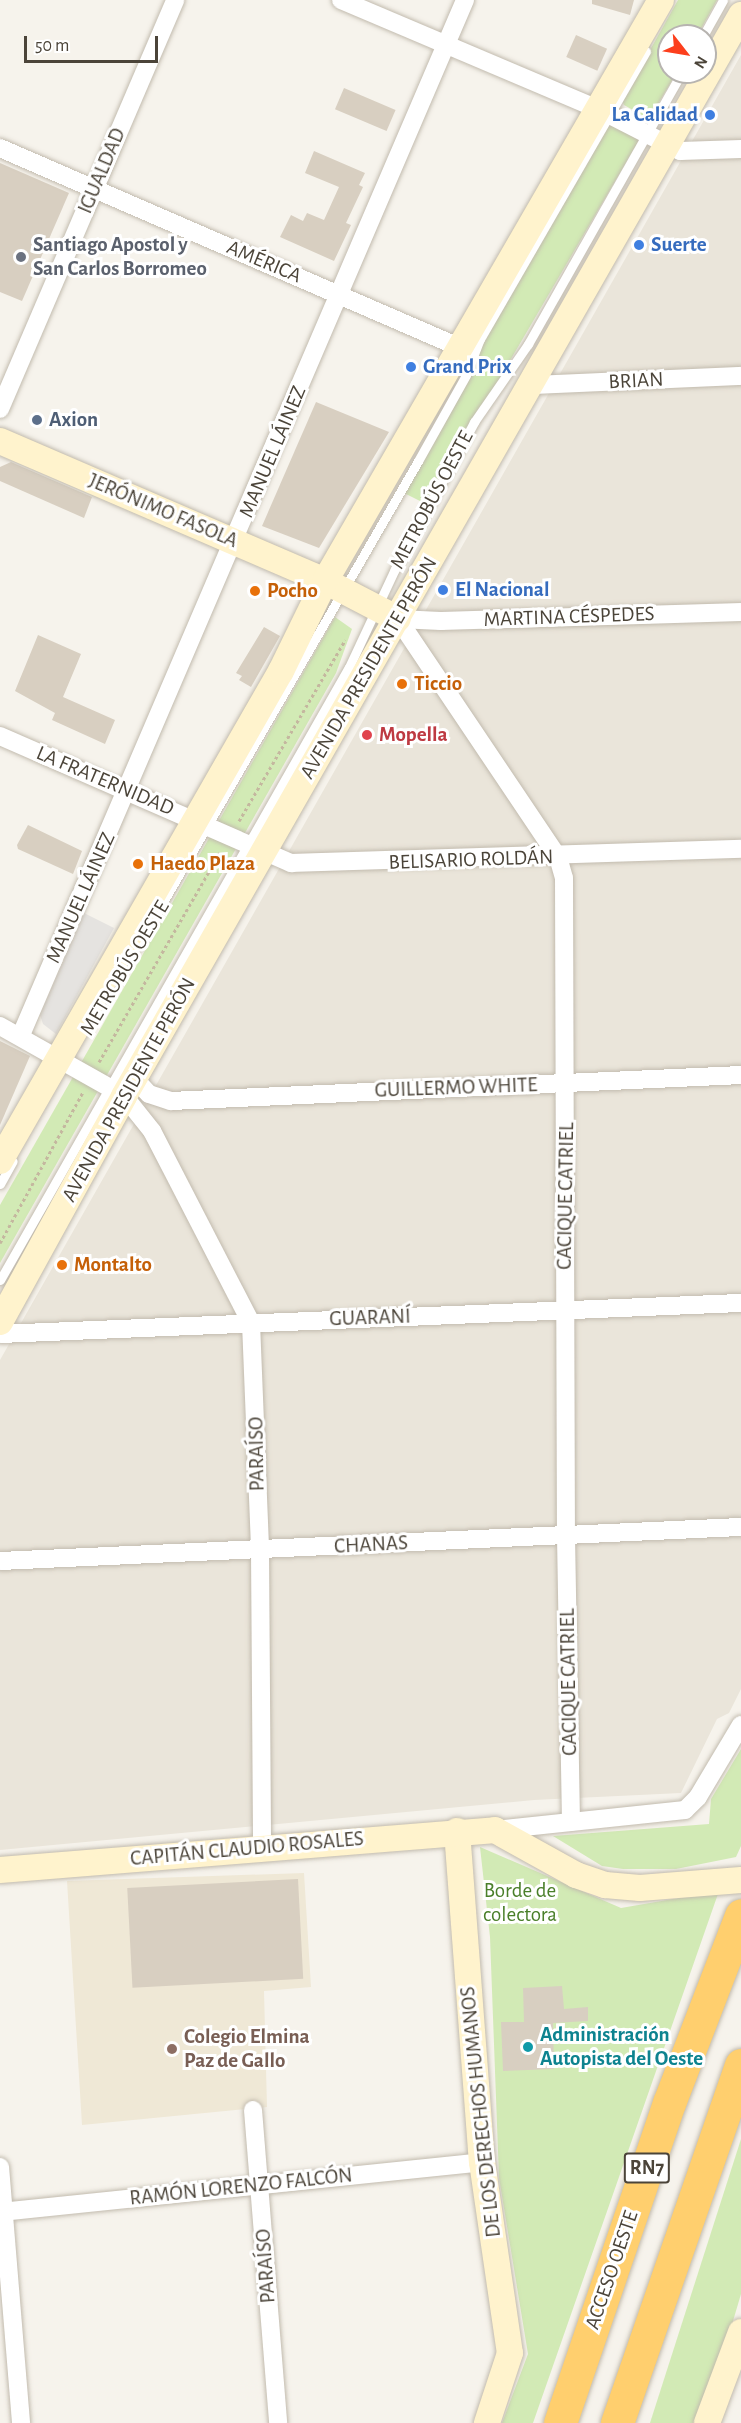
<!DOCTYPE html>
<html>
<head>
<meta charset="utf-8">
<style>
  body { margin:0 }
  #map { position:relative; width:741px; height:2423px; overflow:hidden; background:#f6f3ec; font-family:"Alegreya Sans",sans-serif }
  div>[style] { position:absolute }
  .residential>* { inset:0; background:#eae5da }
  .education>* { inset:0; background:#efe8d6 }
  .green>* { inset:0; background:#d2eab5 }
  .parking>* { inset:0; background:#e5e3e0 }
  .building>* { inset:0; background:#d8cfc1; transform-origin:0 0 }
  .path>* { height:3px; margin-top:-1.5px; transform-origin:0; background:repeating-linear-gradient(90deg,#c4b79f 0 3px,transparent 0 6px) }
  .roads { filter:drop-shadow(0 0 2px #c2bbae) drop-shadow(0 0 2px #c2bbae) }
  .lane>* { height:9px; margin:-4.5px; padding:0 4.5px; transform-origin:4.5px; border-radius:4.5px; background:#fff }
  .street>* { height:18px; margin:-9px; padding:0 9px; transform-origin:9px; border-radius:9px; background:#fff }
  .secondary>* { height:26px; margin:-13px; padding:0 13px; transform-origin:13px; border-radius:13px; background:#fff3cd }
  .highway>* { height:33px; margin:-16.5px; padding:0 16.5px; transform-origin:16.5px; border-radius:16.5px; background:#ffcf6e }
  .dots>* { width:16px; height:16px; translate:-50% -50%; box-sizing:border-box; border:3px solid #fff; border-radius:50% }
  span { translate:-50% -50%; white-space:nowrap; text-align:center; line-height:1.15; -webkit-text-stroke:6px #fff; paint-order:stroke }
  .shield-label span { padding:2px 4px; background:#fff; border:2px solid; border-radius:4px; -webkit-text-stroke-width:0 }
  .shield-label { font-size:20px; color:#4b4439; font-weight:700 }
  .shop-label { font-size:21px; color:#366cbe; font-weight:700 }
  .right { translate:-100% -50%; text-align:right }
  .left { translate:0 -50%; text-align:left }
  .street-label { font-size:21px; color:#4b4439 }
  .worship-label { font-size:21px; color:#5b616d; font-weight:700 }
  .service-label { font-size:21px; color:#4e5e75; font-weight:700 }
  .food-label { font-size:21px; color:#c56008; font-weight:700 }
  .health-label { font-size:21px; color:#be3a42; font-weight:700 }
  .park-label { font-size:21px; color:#4a7f2a }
  .culture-label { font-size:21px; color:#0d838f; font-weight:700 }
  .education-label { font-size:21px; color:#785e54; font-weight:700 }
  .north { position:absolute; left:657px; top:24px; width:60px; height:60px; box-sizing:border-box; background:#fff; border:2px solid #b7b4b0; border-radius:50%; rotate:121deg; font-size:16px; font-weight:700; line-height:24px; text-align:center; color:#4b4439 }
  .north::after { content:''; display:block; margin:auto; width:21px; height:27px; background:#fc3f1d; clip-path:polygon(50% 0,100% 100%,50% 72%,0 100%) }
  .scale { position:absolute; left:24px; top:36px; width:134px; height:27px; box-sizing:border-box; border:3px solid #4b4439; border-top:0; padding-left:8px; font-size:18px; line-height:21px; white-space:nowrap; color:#4b4439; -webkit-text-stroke:4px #fff; paint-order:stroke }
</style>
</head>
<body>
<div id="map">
  <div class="residential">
    <div style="clip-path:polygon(741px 55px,741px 1689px,729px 1713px,717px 1719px,681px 1793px,534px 1800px,0 1850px,0 1360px)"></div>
  </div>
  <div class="education">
    <div style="clip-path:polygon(304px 1873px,311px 1987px,264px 1991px,267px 2107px,82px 2125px,67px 1881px)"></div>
  </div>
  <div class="green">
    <div style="clip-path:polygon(678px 0,717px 0,697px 36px,669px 36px,669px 72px,677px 72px,649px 119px,624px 105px,622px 100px)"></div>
    <div style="clip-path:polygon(609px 121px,638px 136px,638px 142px,426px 504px,404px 493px,481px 346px)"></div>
    <div style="clip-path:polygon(335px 617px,352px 629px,336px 673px,0 1263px,0 1205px)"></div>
    <div style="clip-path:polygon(741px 1749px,741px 1846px,736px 1857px,676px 1869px,623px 1869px,602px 1866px,553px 1836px,709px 1824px,711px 1799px)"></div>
    <div style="clip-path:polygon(480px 1847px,621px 1908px,719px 1891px,533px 2423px,502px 2423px,528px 2354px,499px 2178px,490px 1937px)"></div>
    <div style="clip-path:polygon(741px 2139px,741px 2294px,714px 2385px,699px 2423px,650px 2423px)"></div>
  </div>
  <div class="parking">
    <div style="clip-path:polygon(84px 913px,114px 928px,56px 1034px,43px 1024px,40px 1015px)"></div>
  </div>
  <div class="building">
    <div style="clip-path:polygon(592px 0,634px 0,630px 15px,592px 4px)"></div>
    <div style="left:576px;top:35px;width:34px;height:24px;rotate:24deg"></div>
    <div style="left:344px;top:88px;width:56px;height:23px;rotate:23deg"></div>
    <div style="clip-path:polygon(314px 151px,365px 173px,359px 185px,363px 187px,346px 223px,351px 225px,334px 261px,280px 237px,291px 215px,303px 221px,307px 213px,324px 220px,339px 187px,305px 173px)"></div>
    <div style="clip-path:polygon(0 163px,69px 193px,22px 301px,0 292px)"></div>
    <div style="clip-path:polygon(316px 402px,389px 432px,319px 548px,262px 526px)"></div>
    <div style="clip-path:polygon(11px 462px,92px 497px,84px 518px,0 481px,0 467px)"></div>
    <div style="clip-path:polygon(264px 627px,280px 636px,251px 687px,239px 680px,242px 676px,236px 673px)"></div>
    <div style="clip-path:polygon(38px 635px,81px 654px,63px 697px,115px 720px,105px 744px,52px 720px,55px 713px,15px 691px)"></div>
    <div style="clip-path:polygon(28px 825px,82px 851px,73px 874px,18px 849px,17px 845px)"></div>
    <div style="clip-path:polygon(0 1041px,30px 1056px,0 1125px)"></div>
    <div style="left:298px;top:1879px;width:100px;height:171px;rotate:87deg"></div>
    <div style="clip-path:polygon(562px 1986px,564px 2009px,588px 2007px,588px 2021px,553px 2023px,554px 2069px,503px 2071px,501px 2022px,524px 2022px,523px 1988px)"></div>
  </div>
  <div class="path">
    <div style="left:239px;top:821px;width:210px;rotate:-59.6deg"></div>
    <div style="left:99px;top:1062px;width:242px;rotate:-60deg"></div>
    <div style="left:0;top:1243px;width:172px;rotate:-61.2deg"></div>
  </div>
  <div class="roads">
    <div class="lane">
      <div style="left:703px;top:36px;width:41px;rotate:-60.9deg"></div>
      <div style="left:137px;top:947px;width:561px;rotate:-59.96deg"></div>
      <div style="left:418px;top:461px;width:98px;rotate:-60.8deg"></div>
      <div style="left:466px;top:375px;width:39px;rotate:-69deg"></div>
      <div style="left:480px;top:339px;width:332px;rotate:-60deg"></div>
      <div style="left:0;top:1184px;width:26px;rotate:-61deg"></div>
      <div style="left:0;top:1280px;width:705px;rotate:-60.35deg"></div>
      <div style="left:349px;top:667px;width:108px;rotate:-64.9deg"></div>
      <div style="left:395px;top:569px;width:167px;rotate:-61.7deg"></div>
      <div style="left:474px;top:422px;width:95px;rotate:-55.3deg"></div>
      <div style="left:528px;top:344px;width:313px;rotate:-60.5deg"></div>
    </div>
    <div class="street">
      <div style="left:341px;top:0;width:281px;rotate:23deg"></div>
      <div style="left:600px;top:110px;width:90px;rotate:27.1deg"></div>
      <div style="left:680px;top:151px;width:61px;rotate:-1.9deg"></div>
      <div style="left:0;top:148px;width:503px;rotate:23.45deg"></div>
      <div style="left:531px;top:385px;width:210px;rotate:-2.5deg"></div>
      <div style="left:0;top:409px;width:445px;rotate:-66.8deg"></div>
      <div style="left:398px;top:619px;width:287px;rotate:56.1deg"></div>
      <div style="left:558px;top:857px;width:22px;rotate:74deg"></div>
      <div style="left:564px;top:878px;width:658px;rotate:89.83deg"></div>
      <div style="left:566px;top:1536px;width:286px;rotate:89deg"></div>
      <div style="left:398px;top:619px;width:43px;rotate:2.7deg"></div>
      <div style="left:441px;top:621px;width:300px;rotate:-1.7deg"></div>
      <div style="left:0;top:736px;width:318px;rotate:23.6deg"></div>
      <div style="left:291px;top:863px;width:450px;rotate:-1.8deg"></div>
      <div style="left:0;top:1026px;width:142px;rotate:29.4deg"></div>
      <div style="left:124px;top:1096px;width:45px;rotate:51.3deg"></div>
      <div style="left:152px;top:1131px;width:216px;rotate:62.7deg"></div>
      <div style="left:251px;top:1323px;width:227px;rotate:87.7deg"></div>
      <div style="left:260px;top:1550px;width:296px;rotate:89.6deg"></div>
      <div style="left:21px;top:1035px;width:1126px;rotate:-66.78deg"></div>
      <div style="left:134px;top:1078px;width:22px;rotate:47deg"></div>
      <div style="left:149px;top:1094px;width:23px;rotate:18deg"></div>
      <div style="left:171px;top:1101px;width:571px;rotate:-2.61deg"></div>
      <div style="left:0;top:1334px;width:742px;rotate:-2.4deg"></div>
      <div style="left:0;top:1561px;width:742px;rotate:-2.63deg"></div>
      <div style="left:495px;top:1830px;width:191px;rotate:-6deg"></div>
      <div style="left:685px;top:1810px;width:18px;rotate:-45deg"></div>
      <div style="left:698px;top:1797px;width:84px;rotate:-59.2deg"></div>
      <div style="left:253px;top:2110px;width:314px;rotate:85.4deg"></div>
      <div style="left:0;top:2167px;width:257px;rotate:85.3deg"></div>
      <div style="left:0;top:2212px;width:485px;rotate:-5.9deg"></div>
    </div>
    <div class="secondary">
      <div style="left:0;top:441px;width:354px;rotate:23.3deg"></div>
      <div style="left:325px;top:581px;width:82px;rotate:27.5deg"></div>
      <div style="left:0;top:1161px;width:565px;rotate:-60.17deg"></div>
      <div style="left:281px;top:671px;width:100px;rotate:-63.9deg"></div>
      <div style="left:325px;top:581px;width:671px;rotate:-59.96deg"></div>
      <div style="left:0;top:1322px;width:258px;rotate:-61.2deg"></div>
      <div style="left:124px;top:1096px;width:1245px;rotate:-60.28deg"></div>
      <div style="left:457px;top:1831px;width:332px;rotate:85.7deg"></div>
      <div style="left:482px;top:2162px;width:193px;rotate:81.7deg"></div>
      <div style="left:510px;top:2353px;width:74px;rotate:108.2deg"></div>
      <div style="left:0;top:1870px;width:497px;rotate:-4.6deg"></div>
      <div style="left:495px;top:1830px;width:93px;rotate:29.1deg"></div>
      <div style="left:576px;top:1875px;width:31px;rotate:19deg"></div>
      <div style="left:605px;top:1885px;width:35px;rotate:5deg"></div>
      <div style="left:640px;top:1888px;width:101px;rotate:-4.5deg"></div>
      <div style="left:707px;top:2423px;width:97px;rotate:-69.5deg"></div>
    </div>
    <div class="highway">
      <div style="left:560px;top:2423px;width:338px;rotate:-71.2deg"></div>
      <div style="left:669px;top:2103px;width:201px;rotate:-69deg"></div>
      <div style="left:617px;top:2423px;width:379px;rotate:-70.9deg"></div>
    </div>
  </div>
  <div class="dots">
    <div style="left:710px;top:115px;background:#3f7fe0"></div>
    <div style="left:639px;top:245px;background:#3f7fe0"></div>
    <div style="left:21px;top:257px;background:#6b7280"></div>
    <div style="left:411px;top:367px;background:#3f7fe0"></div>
    <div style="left:37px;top:420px;background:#5c6f8a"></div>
    <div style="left:443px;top:590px;background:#3f7fe0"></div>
    <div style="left:255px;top:591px;background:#e8710a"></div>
    <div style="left:402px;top:684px;background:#e8710a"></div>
    <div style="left:367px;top:735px;background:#e0444e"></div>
    <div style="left:138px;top:864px;background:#e8710a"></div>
    <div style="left:62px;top:1265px;background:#e8710a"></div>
    <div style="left:528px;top:2047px;background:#0f9aa8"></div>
    <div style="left:172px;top:2049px;background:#8d6e63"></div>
  </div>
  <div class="shield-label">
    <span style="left:647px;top:2168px">RN7</span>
  </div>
  <div class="shop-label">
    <span class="right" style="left:698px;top:115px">La Calidad</span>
    <span class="left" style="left:651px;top:245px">Suerte</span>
    <span class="left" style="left:423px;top:367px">Grand Prix</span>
    <span class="left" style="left:455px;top:590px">El Nacional</span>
  </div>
  <div class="street-label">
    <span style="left:102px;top:171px;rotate:-67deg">IGUALDAD</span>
    <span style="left:264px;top:262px;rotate:23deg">AMÉRICA</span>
    <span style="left:636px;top:381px;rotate:-3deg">BRIAN</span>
    <span style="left:273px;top:452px;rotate:-67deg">MANUEL LÁINEZ</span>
    <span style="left:432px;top:500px;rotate:-62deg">METROBÚS OESTE</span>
    <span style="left:163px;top:511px;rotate:23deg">JERÓNIMO FASOLA</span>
    <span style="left:569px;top:617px;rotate:-2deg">MARTINA CÉSPEDES</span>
    <span style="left:369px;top:668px;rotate:-60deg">AVENIDA PRESIDENTE PERÓN</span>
    <span style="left:105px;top:781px;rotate:23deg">LA FRATERNIDAD</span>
    <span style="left:471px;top:860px;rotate:-2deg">BELISARIO ROLDÁN</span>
    <span style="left:81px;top:898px;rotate:-66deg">MANUEL LÁINEZ</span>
    <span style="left:125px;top:968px;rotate:-59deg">METROBÚS OESTE</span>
    <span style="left:456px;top:1088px;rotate:-2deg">GUILLERMO WHITE</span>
    <span style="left:129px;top:1090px;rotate:-61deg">AVENIDA PRESIDENTE PERÓN</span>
    <span style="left:566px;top:1196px;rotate:-89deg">CACIQUE CATRIEL</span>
    <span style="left:370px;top:1318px;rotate:-2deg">GUARANÍ</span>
    <span style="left:257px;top:1454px;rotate:-91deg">PARAÍSO</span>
    <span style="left:371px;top:1545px;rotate:-3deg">CHANAS</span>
    <span style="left:569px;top:1682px;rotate:-91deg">CACIQUE CATRIEL</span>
    <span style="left:247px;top:1849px;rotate:-5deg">CAPITÁN CLAUDIO ROSALES</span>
    <span style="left:481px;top:2112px;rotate:-96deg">DE LOS DERECHOS HUMANOS</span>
    <span style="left:241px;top:2187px;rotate:-6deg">RAMÓN LORENZO FALCÓN</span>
    <span style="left:266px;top:2266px;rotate:-94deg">PARAÍSO</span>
    <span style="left:612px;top:2270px;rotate:-71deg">ACCESO OESTE</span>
  </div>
  <div class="worship-label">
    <span class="left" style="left:33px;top:257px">Santiago Apostol y<br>San Carlos Borromeo</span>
  </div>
  <div class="service-label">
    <span class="left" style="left:49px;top:420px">Axion</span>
  </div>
  <div class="food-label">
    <span class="left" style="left:267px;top:591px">Pocho</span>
    <span class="left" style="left:414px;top:684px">Ticcio</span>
    <span class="left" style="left:150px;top:864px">Haedo Plaza</span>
    <span class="left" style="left:74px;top:1265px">Montalto</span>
  </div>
  <div class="health-label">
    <span class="left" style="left:379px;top:735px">Mopella</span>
  </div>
  <div class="park-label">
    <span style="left:520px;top:1903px">Borde de<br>colectora</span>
  </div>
  <div class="culture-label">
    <span class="left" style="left:540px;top:2047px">Administración<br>Autopista del Oeste</span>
  </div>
  <div class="education-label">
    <span class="left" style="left:184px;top:2049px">Colegio Elmina<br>Paz de Gallo</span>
  </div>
  <div class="north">N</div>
  <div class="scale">50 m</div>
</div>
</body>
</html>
